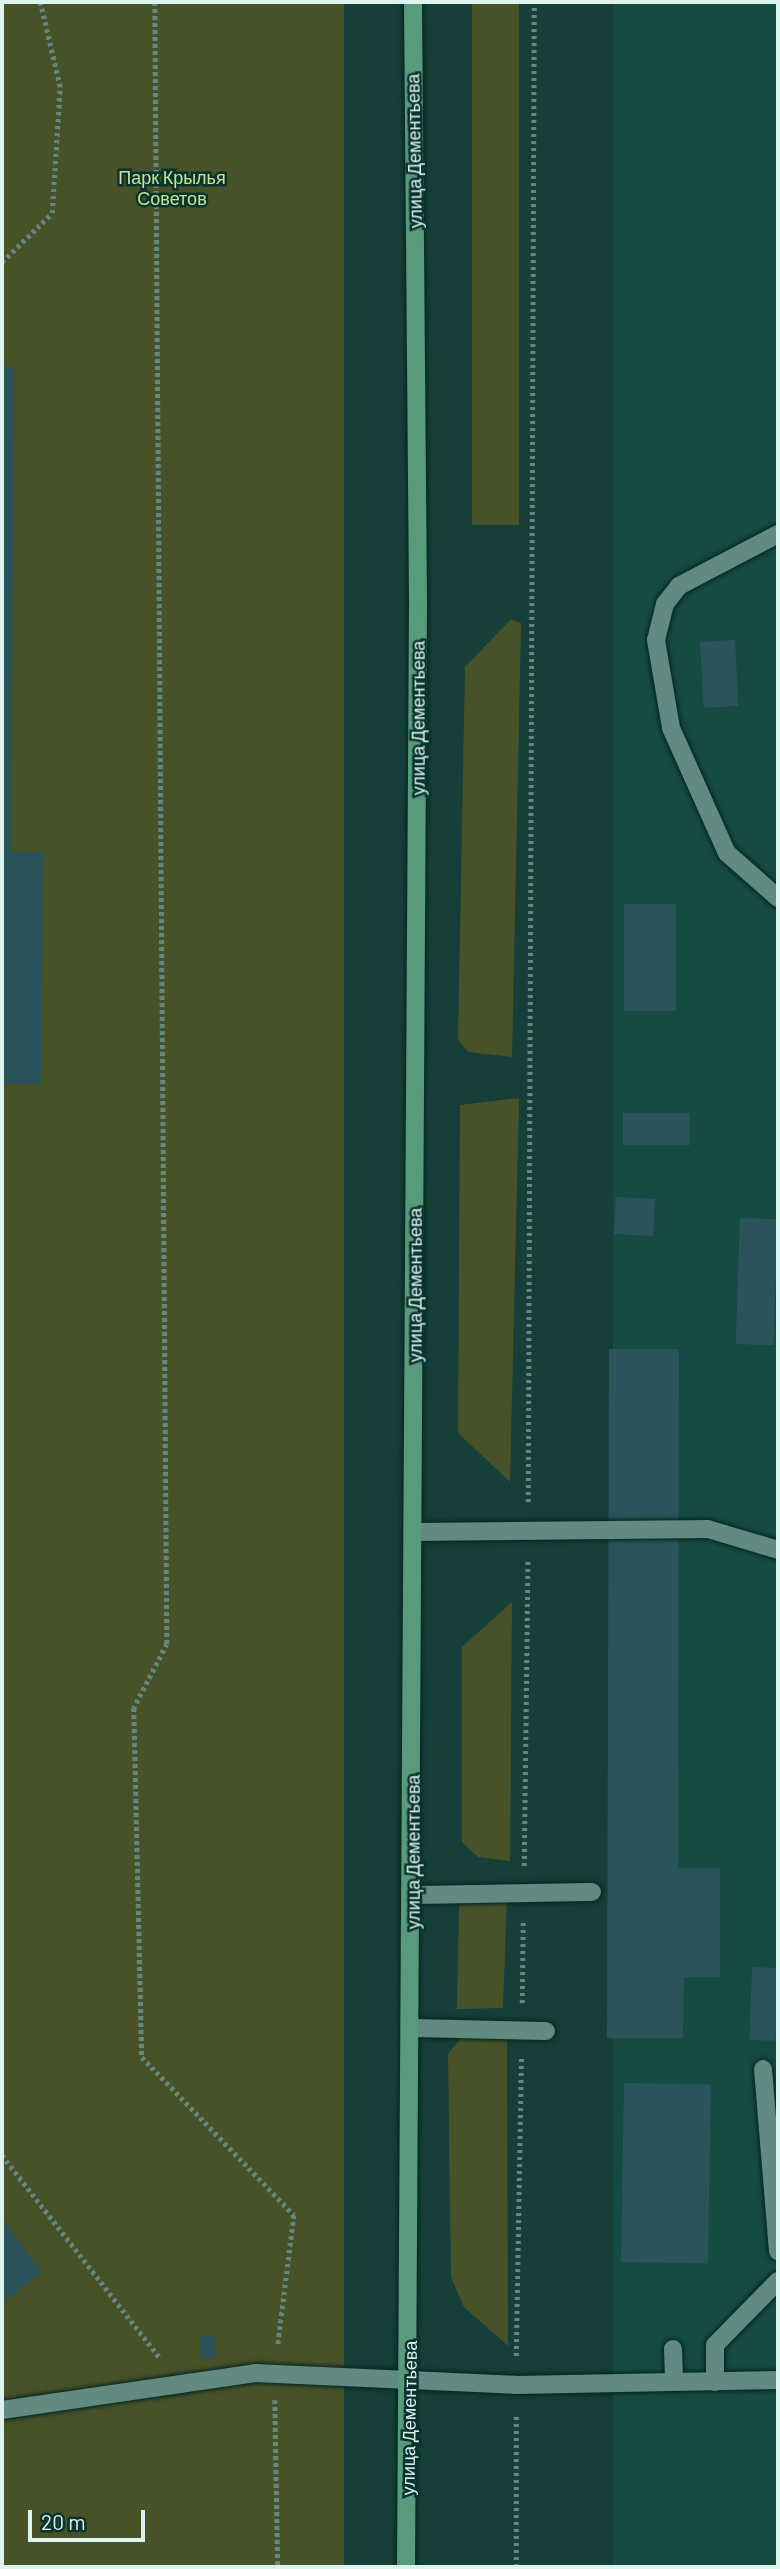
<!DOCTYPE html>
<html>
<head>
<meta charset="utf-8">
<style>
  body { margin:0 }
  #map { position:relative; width:780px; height:2569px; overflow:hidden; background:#153f38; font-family:Barlow,sans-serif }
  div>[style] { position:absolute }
  .built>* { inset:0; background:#154b43; transform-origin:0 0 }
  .green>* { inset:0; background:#485229; transform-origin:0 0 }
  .building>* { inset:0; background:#2b535b; transform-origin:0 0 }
  .path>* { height:4.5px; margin-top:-2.25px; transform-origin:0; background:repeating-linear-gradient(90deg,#658781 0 3.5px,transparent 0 7px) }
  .roads { filter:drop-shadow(0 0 2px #04241f) drop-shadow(0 0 2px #04241f) }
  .lane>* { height:18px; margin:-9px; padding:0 9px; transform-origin:9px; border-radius:9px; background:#618a82 }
  .secondary>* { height:18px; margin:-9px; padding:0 9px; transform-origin:9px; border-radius:9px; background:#59997c }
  span { translate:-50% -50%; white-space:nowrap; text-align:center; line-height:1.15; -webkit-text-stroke:5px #09342e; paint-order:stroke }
  .street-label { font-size:18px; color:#ddf3ee }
  .park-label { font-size:18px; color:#cde291 }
  .frame { position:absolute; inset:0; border:4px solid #ddf3ee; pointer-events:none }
  .scale { position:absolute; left:28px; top:2510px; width:117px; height:32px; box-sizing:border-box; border:4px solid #ddf3ee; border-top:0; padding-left:9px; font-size:21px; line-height:24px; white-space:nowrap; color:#ddf3ee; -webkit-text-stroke:5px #09342e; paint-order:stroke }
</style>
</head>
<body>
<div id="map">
  <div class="built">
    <div style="left:613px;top:2px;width:165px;height:2565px"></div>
  </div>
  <div class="green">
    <div style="left:2px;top:2px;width:342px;height:2565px"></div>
    <div style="left:472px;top:2px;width:47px;height:523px"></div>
    <div style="clip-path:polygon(511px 619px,521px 623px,512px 1057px,468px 1052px,458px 1040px,465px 667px)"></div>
    <div style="clip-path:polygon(519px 1098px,510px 1482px,458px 1433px,460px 1105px)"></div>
    <div style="clip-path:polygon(512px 1602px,510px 1861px,478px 1857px,462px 1842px,462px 1647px)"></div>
    <div style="clip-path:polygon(476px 1892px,507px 1894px,503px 2008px,457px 2009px,459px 1906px)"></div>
    <div style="clip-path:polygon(507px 2036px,508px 2346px,464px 2307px,451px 2277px,448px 2054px,461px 2038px)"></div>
  </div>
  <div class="building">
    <div style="clip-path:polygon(2px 367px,14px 367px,11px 852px,43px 852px,41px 1084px,2px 1084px)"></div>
    <div style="left:735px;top:640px;width:66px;height:35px;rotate:87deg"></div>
    <div style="left:624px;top:904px;width:52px;height:107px"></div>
    <div style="left:623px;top:1113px;width:67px;height:32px"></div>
    <div style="left:616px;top:1197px;width:39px;height:37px;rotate:3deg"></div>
    <div style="left:740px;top:1218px;width:38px;height:126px;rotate:2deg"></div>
    <div style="clip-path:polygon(609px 1349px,679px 1349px,678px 1868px,720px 1868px,720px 1977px,684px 1977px,683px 2038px,607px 2038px)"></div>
    <div style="left:752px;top:1967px;width:26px;height:73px;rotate:2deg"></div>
    <div style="left:624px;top:2083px;width:87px;height:179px;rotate:1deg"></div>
    <div style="clip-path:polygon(2px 2219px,42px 2272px,2px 2303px)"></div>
    <div style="left:214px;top:2336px;width:21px;height:14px;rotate:87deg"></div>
  </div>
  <div class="path">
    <div style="left:155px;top:2px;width:1642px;rotate:89.58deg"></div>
    <div style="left:167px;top:1644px;width:72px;rotate:117.3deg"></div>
    <div style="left:134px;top:1708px;width:349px;rotate:88.7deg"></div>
    <div style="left:142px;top:2057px;width:219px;rotate:46.1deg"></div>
    <div style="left:294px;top:2215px;width:132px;rotate:97deg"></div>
    <div style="left:2px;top:262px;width:70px;rotate:-44.4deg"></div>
    <div style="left:52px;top:213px;width:126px;rotate:-86.4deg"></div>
    <div style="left:60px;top:87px;width:87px;rotate:-103.2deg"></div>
    <div style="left:528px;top:1502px;width:1500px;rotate:-89.77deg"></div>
    <div style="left:524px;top:1866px;width:306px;rotate:-89.3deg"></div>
    <div style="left:522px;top:2003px;width:82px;rotate:-89.3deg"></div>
    <div style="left:2px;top:2155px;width:257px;rotate:52.1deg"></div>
    <div style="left:516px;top:2356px;width:299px;rotate:-89deg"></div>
    <div style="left:275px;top:2400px;width:167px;rotate:89deg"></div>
    <div style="left:516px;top:2567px;width:153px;rotate:-90deg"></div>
  </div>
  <div class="roads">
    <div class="lane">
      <div style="left:778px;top:534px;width:112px;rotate:152.3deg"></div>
      <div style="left:679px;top:586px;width:23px;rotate:128deg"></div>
      <div style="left:665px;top:604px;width:37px;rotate:104deg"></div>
      <div style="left:656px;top:640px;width:89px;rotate:80.3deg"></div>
      <div style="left:671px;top:728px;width:137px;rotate:65.9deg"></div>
      <div style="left:727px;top:853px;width:68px;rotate:41.4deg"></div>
      <div style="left:414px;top:1532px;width:294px;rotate:-0.6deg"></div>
      <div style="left:708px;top:1529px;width:73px;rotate:16.7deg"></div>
      <div style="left:413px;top:1895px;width:179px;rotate:-1deg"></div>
      <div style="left:412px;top:2028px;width:134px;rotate:1.3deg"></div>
      <div style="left:763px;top:2069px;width:183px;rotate:85.3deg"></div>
      <div style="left:673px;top:2349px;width:33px;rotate:88deg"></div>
      <div style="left:715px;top:2382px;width:37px;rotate:-90deg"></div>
      <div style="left:715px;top:2345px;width:90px;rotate:-45.5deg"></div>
      <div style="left:2px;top:2410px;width:256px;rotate:-8.3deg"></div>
      <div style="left:255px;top:2373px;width:261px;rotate:2.6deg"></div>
      <div style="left:516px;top:2385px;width:262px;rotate:-1.1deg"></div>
    </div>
    <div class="secondary">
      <div style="left:406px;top:2567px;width:1966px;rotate:-89.65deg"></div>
      <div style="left:418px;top:601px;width:599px;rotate:-90.48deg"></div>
    </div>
  </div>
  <div class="street-label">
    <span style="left:414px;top:151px;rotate:-91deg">улица Дементьева</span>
    <span style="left:418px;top:718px;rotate:-90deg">улица Дементьева</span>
    <span style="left:415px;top:1285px;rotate:-90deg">улица Дементьева</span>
    <span style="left:413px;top:1852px;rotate:-90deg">улица Дементьева</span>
    <span style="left:409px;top:2418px;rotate:-89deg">улица Дементьева</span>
  </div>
  <div class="park-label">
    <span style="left:172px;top:188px">Парк Крылья<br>Советов</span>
  </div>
  <div class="frame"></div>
  <div class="scale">20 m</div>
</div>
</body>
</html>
